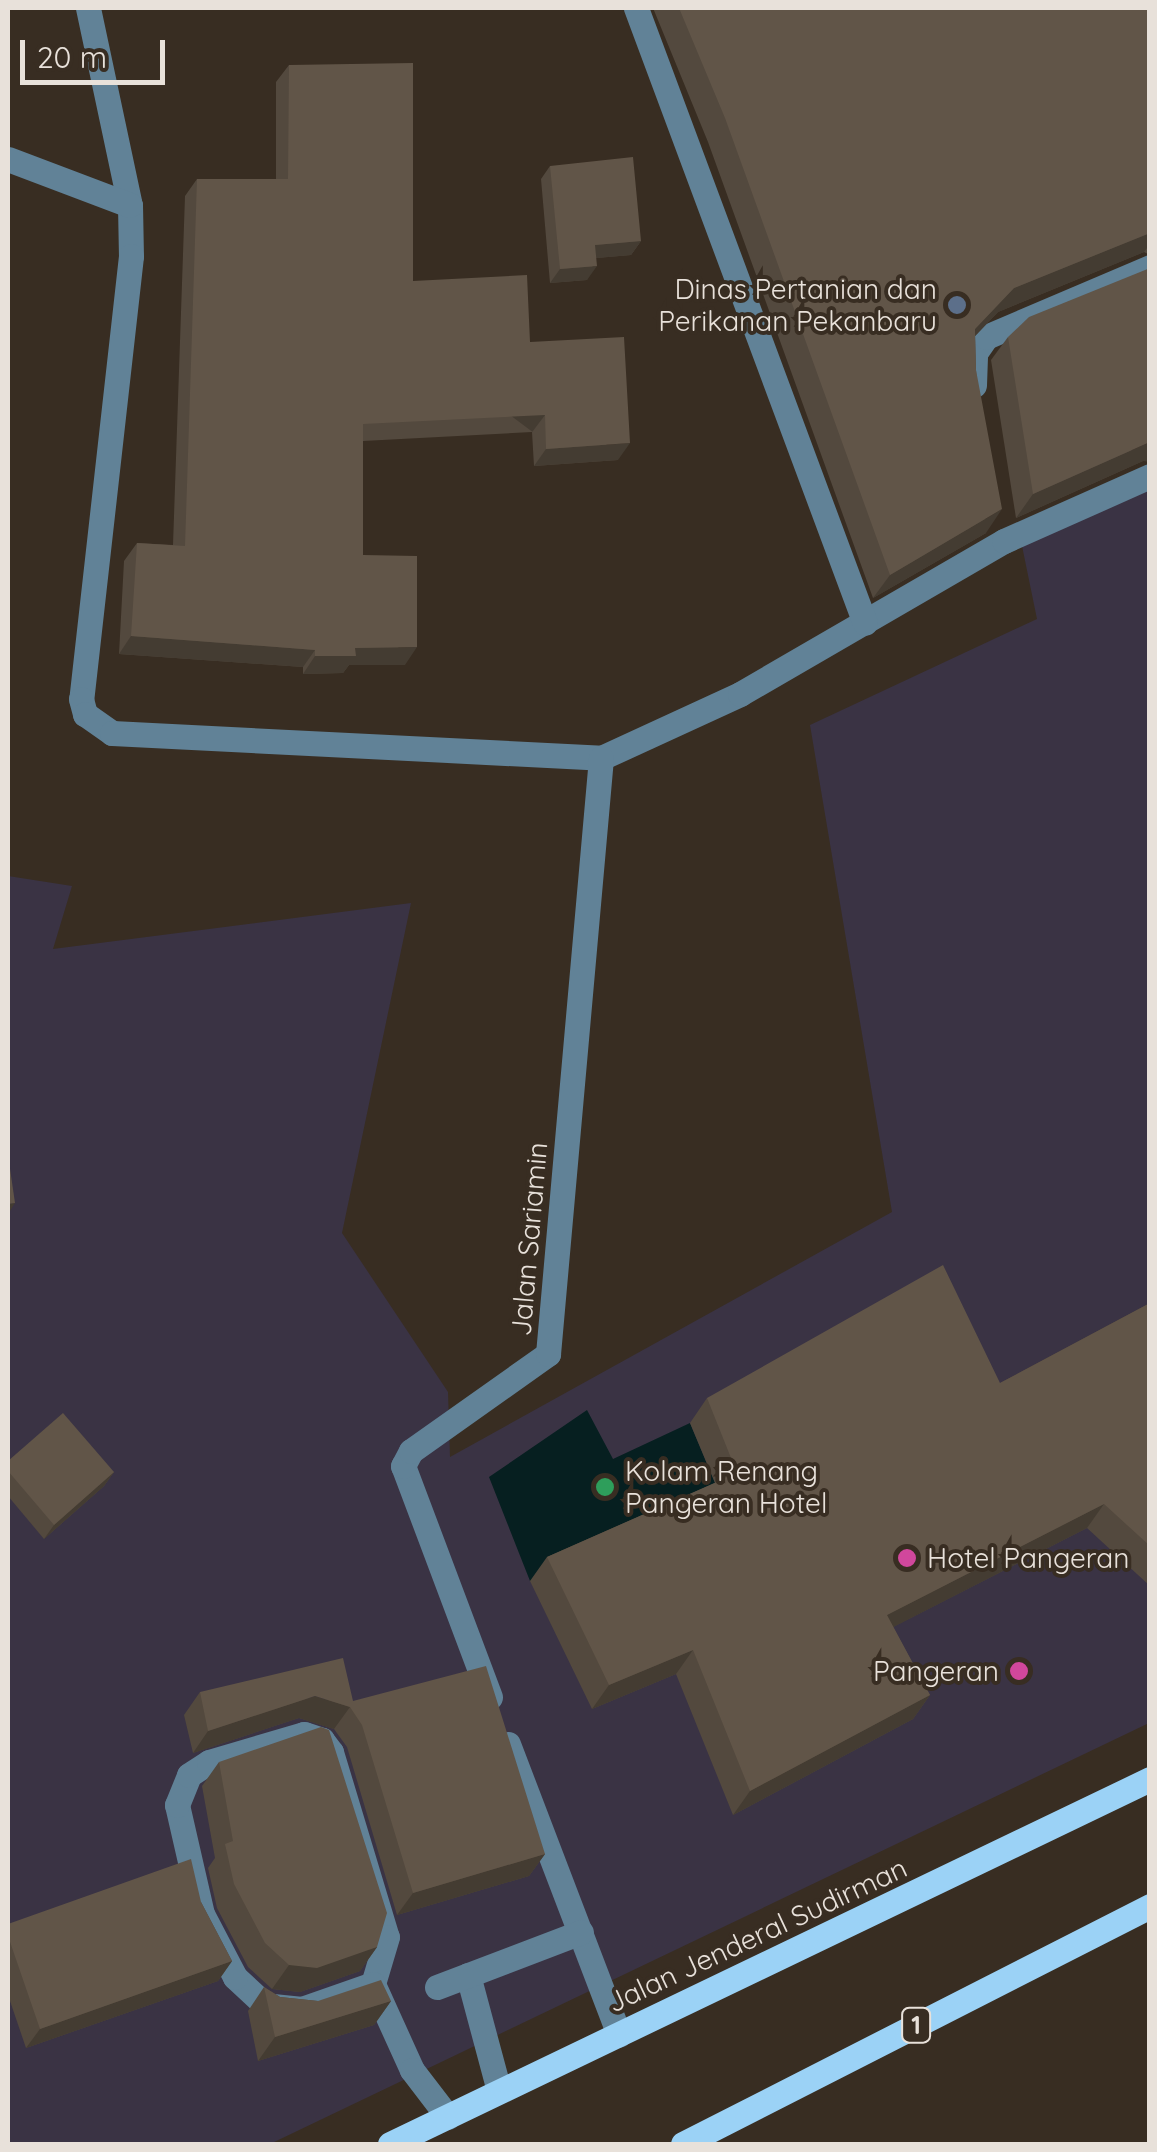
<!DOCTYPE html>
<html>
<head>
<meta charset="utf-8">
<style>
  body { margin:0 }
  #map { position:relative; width:1157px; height:2152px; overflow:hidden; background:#382d22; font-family:Quicksand,sans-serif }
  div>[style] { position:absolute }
  .commercial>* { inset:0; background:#3a3344 }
  .water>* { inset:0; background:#061f20 }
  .minor>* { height:25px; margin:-12.5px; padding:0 12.5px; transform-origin:12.5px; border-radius:12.5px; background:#618297 }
  .major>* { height:25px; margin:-12.5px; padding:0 12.5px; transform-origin:12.5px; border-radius:12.5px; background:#9bd2f6 }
  .wall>* { inset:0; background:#53493e }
  .shaded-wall>* { inset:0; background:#443c32; transform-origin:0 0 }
  .building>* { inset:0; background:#615548 }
  .dots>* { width:28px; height:28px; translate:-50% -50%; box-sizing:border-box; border:5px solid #382d22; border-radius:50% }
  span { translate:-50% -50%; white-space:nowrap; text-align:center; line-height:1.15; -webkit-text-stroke:8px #382d22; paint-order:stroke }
  .shield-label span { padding:2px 8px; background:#382d22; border:2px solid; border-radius:8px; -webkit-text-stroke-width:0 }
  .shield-label { font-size:25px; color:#e8e1da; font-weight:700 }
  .poi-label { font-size:28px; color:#e8e1da }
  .right { translate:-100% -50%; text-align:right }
  .left { translate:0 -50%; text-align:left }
  .street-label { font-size:28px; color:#e8e1da }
  .frame { position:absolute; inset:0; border:10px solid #e8e1da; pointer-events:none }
  .scale { position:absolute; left:20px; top:40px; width:145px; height:45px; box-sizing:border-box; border:5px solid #e8e1da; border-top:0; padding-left:12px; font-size:30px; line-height:35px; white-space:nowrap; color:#e8e1da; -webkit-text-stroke:8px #382d22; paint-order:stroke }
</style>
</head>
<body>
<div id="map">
  <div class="commercial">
    <div style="clip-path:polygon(1149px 484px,1149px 1723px,270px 2144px,8px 2144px,8px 876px,72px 886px,53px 949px,411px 903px,342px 1233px,448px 1392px,450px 1457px,892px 1212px,810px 725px,1037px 619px,1021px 541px)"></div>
  </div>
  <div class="water">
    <div style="clip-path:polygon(587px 1410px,613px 1459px,690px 1423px,721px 1497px,530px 1581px,489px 1477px)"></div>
  </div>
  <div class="minor">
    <div style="left:88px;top:8px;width:201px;rotate:78deg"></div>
    <div style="left:130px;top:205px;width:51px;rotate:88.9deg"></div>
    <div style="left:131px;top:256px;width:446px;rotate:96.4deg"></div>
    <div style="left:81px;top:699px;width:16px;rotate:75deg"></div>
    <div style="left:85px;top:714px;width:33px;rotate:35deg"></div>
    <div style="left:112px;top:733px;width:490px;rotate:2.9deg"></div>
    <div style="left:601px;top:758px;width:153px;rotate:-24.7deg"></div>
    <div style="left:740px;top:694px;width:305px;rotate:-30.1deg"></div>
    <div style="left:1004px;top:541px;width:160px;rotate:-24deg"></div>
    <div style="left:636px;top:8px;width:656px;rotate:69.58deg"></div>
    <div style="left:8px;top:159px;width:130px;rotate:20.7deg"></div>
    <div style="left:974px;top:385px;width:32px;rotate:-88deg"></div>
    <div style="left:975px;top:353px;width:19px;rotate:-55deg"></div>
    <div style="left:986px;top:337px;width:178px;rotate:-23.1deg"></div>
    <div style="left:490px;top:1697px;width:247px;rotate:-110.6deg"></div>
    <div style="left:403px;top:1466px;width:17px;rotate:-62deg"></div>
    <div style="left:411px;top:1451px;width:168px;rotate:-35.3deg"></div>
    <div style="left:548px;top:1354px;width:598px;rotate:-84.92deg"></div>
    <div style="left:304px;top:1734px;width:19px;rotate:18deg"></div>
    <div style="left:322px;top:1740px;width:15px;rotate:53deg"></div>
    <div style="left:331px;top:1752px;width:193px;rotate:73.2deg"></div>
    <div style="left:387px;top:1937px;width:49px;rotate:106.6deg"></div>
    <div style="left:373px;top:1984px;width:75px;rotate:160.6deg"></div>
    <div style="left:302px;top:2009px;width:37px;rotate:-174deg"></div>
    <div style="left:265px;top:2005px;width:41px;rotate:-137deg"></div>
    <div style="left:235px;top:1977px;width:71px;rotate:-117.6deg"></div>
    <div style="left:202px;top:1914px;width:112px;rotate:-102.9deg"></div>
    <div style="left:177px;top:1805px;width:32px;rotate:-68deg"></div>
    <div style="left:189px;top:1775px;width:24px;rotate:-33deg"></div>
    <div style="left:209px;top:1762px;width:99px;rotate:-16.4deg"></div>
    <div style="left:508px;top:1744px;width:311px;rotate:69.1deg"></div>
    <div style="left:468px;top:1975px;width:120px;rotate:75deg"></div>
    <div style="left:373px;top:1984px;width:94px;rotate:65.6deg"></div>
    <div style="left:412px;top:2070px;width:59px;rotate:52.5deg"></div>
    <div style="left:437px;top:1987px;width:154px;rotate:-20.9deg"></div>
  </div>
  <div class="major">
    <div style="left:390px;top:2144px;width:843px;rotate:-25.65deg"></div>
    <div style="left:683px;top:2144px;width:524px;rotate:-27.01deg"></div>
  </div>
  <div class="wall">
    <div style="clip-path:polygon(653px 8px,1150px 8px,1150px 255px,1144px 252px,998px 312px,975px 336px,976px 370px,986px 533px,873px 598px,708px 142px)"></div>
    <div style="clip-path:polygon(289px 65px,413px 281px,530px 342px,618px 460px,534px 466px,532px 432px,363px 441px,363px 555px,405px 665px,349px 665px,343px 673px,303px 674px,303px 667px,119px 654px,124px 561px,137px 543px,173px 545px,185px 196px,197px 179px,276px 179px,276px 82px)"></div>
    <div style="clip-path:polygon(550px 166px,641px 241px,631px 255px,596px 258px,587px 280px,550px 283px,541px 179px)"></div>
    <div style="clip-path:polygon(1008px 337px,1143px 461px,1016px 518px,991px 360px)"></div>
    <div style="clip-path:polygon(1150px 1303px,1150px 1586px,1087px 1528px,893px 1627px,930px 1695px,913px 1719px,733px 1815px,676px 1674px,592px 1709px,530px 1581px,547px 1557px,715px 1483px,690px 1423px,707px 1398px,1000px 1383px)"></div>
    <div style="clip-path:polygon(8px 1461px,114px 1472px,104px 1486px,44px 1539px,8px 1496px)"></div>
    <div style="clip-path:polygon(200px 1692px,353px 1701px,545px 1854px,529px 1876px,397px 1915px,347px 1747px,334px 1729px,299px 1718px,193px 1753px,184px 1715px)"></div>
    <div style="clip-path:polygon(219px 1762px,377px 1947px,360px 1971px,300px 1992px,272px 1989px,248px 1967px,217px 1908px,208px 1868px,215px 1858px,202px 1786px)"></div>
    <div style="clip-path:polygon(201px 1902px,232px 1961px,218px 1981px,26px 2048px,8px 1995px,8px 1924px)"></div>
    <div style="clip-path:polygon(264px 1987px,280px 1997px,318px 2001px,391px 2001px,374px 2025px,258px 2061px,248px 2011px)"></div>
  </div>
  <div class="shaded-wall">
    <div style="clip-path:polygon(1150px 233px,1150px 244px,1144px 252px,998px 312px,959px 353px,975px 329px,1014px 288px)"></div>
    <div style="clip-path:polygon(641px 241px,631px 255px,586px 259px,595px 245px)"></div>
    <div style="clip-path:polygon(597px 266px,587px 280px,550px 283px,560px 269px)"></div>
    <div style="left:545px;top:415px;width:21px;height:182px;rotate:127deg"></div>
    <div style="clip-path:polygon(1150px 442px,1150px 462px,1143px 461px,1016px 518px,1033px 494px)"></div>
    <div style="clip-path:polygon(630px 443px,618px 460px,534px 466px,546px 449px)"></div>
    <div style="clip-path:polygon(1002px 509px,986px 533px,873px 598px,890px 575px)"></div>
    <div style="clip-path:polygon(131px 636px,315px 650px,303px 667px,119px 654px)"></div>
    <div style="clip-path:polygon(417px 647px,405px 665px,349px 665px,343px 673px,303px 674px,315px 656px,355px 648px)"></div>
    <div style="clip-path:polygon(15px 1203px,8px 1214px,8px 1204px)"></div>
    <div style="clip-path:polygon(114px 1472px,104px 1486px,44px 1539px,54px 1525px)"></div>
    <div style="clip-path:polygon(1104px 1504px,1087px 1528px,870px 1639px,887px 1615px)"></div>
    <div style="clip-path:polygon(693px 1650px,676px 1674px,592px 1709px,609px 1685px)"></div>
    <div style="clip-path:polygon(930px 1695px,913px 1719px,733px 1815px,750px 1791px)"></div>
    <div style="clip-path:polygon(315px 1696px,350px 1707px,334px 1729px,299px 1718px,193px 1753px,208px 1731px)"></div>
    <div style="clip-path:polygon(545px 1854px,529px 1876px,397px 1915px,413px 1893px)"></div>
    <div style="clip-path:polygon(377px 1947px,360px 1971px,300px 1992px,272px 1989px,289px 1965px)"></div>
    <div style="clip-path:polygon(232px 1961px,218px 1981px,26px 2048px,40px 2029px)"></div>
    <div style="clip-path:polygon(391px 2001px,374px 2025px,258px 2061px,275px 2037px)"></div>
  </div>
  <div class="building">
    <div style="clip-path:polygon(679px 8px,1150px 8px,1150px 233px,1014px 288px,975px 329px,976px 370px,1002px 509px,890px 575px,725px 118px)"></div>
    <div style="clip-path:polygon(413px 63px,413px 281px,527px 275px,530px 342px,624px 337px,630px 443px,546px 449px,545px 415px,363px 424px,363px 555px,417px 556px,417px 647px,355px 648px,356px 656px,315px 656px,315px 650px,131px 636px,137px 543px,185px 546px,197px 179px,288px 179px,289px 65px)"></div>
    <div style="clip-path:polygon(633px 157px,641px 241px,595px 245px,597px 266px,560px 269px,550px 166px)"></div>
    <div style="clip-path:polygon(1150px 268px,1150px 442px,1033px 494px,1008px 337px,1029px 317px)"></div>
    <div style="clip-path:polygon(8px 1155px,15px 1203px,8px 1204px)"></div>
    <div style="clip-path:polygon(943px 1265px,1000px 1383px,1150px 1303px,1150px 1546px,1104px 1504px,887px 1615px,930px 1695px,750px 1791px,693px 1650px,609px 1685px,547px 1557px,737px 1473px,707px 1398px)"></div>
    <div style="clip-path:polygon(63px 1413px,114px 1472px,54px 1525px,8px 1471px,8px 1461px)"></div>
    <div style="clip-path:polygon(343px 1658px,353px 1701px,486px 1666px,545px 1854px,413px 1893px,362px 1725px,350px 1707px,315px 1696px,208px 1731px,200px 1692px)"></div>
    <div style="clip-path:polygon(321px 1727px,329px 1730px,387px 1913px,377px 1947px,317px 1968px,289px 1965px,265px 1943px,234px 1884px,225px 1844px,233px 1841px,219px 1762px)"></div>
    <div style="clip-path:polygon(191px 1859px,201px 1902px,232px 1961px,40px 2029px,8px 1936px,8px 1924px)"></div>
    <div style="clip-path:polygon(381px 1980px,391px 2001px,275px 2037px,264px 1987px,280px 1997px,318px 2001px)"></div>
  </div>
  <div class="dots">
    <div style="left:957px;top:305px;background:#5c6f8a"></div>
    <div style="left:605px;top:1487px;background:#2e9e5b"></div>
    <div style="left:907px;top:1558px;background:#d1479c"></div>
    <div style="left:1019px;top:1671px;background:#d1479c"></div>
  </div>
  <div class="shield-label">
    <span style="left:916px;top:2025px">1</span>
  </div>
  <div class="poi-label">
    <span class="right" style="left:937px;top:305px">Dinas Pertanian dan<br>Perikanan Pekanbaru</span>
    <span class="left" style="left:625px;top:1487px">Kolam Renang<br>Pangeran Hotel</span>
    <span class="left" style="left:927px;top:1558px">Hotel Pangeran</span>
    <span class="right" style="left:999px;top:1671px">Pangeran</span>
  </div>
  <div class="street-label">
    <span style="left:529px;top:1239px;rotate:-85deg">Jalan Sariamin</span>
    <span style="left:757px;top:1935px;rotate:-25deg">Jalan Jenderal Sudirman</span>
  </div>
  <div class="frame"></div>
  <div class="scale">20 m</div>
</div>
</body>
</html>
